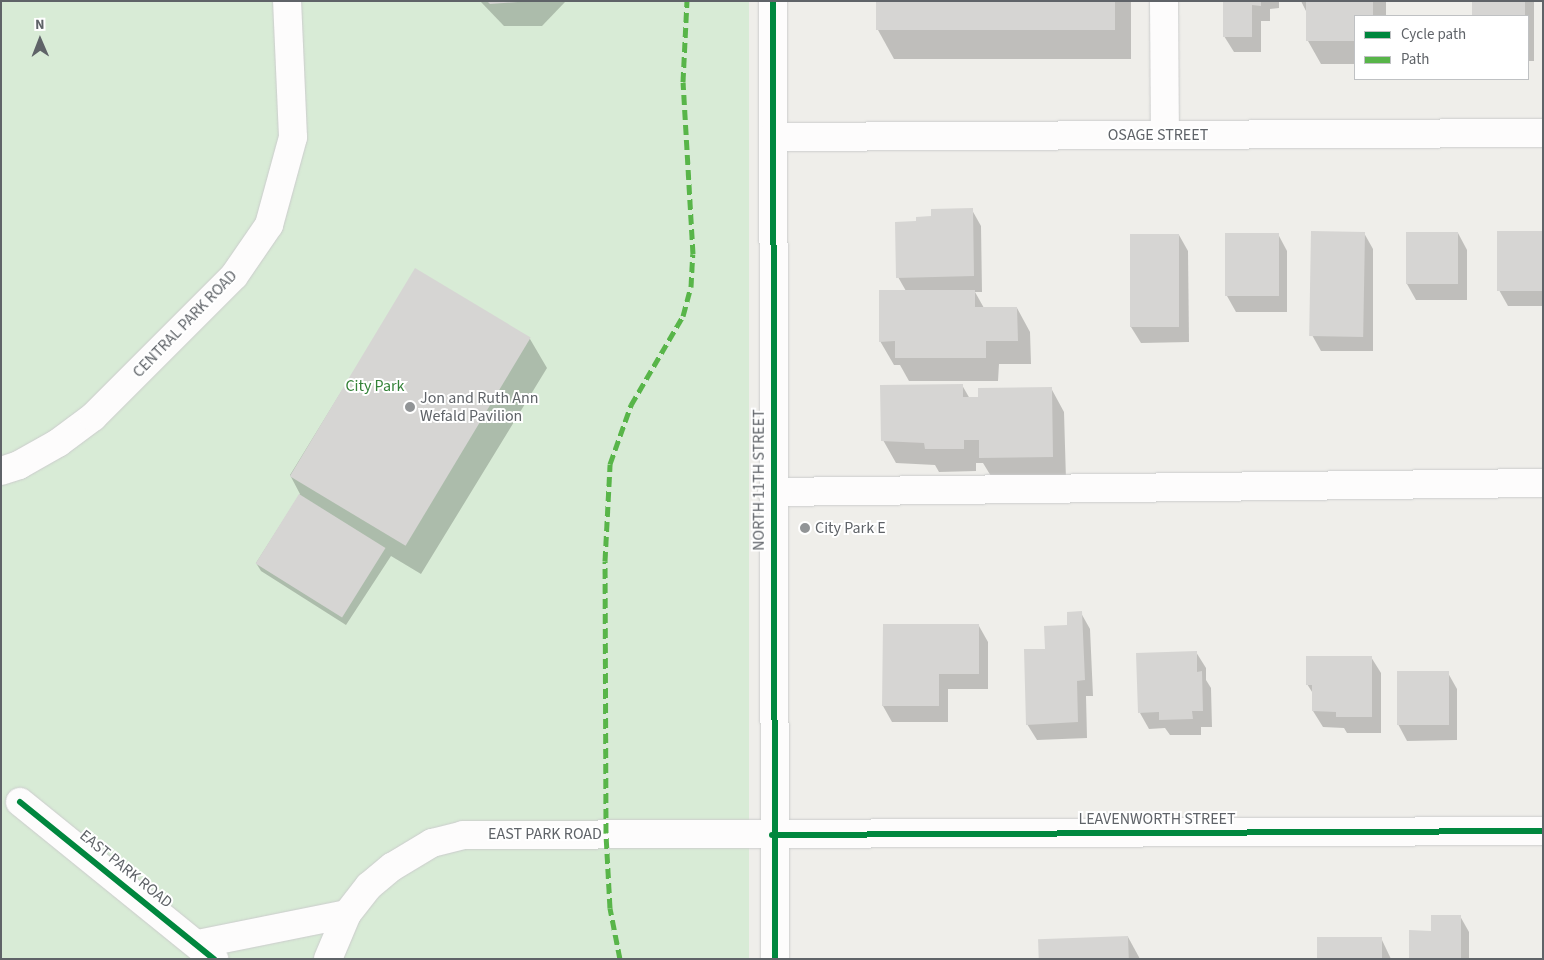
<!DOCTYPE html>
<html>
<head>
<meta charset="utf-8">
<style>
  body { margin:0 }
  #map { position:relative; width:1544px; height:960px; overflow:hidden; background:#efeeea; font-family:"Source Sans 3",sans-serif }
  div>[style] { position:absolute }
  .green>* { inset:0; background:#d8ebd6; transform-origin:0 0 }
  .shadow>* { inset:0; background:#0003 }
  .building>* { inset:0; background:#d6d5d3; transform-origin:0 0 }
  .roads { filter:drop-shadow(0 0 1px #cbcccc) drop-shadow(0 0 1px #cbcccc) }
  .minor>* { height:28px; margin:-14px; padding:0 14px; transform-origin:14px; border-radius:14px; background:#fdfcfc }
  .quiet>* { height:5px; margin-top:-2.5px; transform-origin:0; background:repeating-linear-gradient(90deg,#58b549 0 10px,transparent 0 15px) }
  .cycleway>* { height:6px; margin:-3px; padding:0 3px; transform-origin:3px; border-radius:3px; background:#00873e }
  .dots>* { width:14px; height:14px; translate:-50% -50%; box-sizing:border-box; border:2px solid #fff; border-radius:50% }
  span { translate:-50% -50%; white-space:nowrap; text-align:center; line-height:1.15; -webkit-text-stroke:4px #fff; paint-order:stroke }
  .street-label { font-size:16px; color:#5f6368 }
  .park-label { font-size:16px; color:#348238 }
  .poi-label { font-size:16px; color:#5f6368 }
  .left { translate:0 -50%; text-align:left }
  .frame { position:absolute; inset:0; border:2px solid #5f6368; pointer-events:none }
  .legend { position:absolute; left:1354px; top:15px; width:175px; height:65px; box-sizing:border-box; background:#fff; border:1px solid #bfc1c3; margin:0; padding:6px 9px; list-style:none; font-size:15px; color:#5f6368 }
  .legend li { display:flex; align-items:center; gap:10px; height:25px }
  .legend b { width:25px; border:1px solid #bfc1c3 }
  .north { position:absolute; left:15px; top:15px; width:50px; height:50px; -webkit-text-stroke:4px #fff; paint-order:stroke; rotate:359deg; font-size:14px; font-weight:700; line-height:20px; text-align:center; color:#5f6368 }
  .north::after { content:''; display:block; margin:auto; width:18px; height:22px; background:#5f6368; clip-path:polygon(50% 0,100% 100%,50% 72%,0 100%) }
</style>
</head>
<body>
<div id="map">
  <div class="green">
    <div style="left:1px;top:1px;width:748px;height:958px"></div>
  </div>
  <div class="shadow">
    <div style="clip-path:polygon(480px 1px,566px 1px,542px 26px,504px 26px)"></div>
    <div style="clip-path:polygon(878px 1px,1131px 1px,1131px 59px,894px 59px,878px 30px)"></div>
    <div style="clip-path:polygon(1224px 1px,1279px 1px,1279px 8px,1270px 9px,1270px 21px,1261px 21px,1261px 52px,1234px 52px,1224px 36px)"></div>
    <div style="clip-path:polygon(1301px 1px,1386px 1px,1386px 16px,1355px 16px,1355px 64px,1321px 64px,1308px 41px,1307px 13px)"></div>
    <div style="clip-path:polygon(1473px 1px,1534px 1px,1534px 61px,1528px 61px,1528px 16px,1473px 16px)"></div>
    <div style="clip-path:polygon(972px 210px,981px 226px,982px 292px,975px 292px,984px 308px,1017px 308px,1030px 332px,1031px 364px,999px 364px,998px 381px,909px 381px,900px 365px,894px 365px,880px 341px,906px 291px,898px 277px,917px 223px)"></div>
    <div style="clip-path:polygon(1543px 232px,1543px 306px,1508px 306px,1499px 290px)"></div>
    <div style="clip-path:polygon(1364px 233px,1373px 249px,1373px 351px,1321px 351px,1312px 335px)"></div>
    <div style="clip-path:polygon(1458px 233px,1467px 250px,1467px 300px,1416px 300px,1407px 284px)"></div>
    <div style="clip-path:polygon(1278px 234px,1287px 251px,1287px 312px,1236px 312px,1227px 296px)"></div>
    <div style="clip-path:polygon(1179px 235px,1188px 251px,1189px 342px,1141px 343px,1131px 327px)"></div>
    <div style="clip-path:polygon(416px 270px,530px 339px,547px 368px,421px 574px,391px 556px,346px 625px,261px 571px,256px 563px,300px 494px,290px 475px)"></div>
    <div style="clip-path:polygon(962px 385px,970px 399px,1051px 388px,1064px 412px,1066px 480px,994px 481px,983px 463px,976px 463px,976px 471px,939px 472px,935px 465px,896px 463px,883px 440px)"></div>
    <div style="clip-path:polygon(1081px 613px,1090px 629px,1093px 696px,1086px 696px,1087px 738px,1037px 740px,1027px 724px,1069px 626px)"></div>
    <div style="clip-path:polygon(979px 626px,988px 642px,988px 689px,948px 689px,948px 722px,892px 722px,883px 706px)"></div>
    <div style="clip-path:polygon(1196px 652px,1206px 668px,1206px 680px,1211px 688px,1212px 727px,1201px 727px,1201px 735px,1170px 735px,1165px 728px,1149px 729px,1140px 713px)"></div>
    <div style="clip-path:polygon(1371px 657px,1381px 673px,1381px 733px,1347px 733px,1344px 728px,1323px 727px,1313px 711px,1314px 695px,1307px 684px)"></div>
    <div style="clip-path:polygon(1448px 673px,1457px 689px,1457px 740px,1407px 741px,1398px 724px)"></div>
    <div style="clip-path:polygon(1460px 916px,1469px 932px,1469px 959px,1410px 959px,1432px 932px)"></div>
    <div style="clip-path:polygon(1128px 937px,1140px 959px,1039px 959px)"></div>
    <div style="clip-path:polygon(1381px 938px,1391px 959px,1319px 959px)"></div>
  </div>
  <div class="building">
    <div style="clip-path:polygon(487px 1px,531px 1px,490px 4px)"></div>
    <div style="left:876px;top:1px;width:239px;height:29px"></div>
    <div style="clip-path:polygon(1223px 1px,1261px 1px,1261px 6px,1252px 5px,1252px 37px,1223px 37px)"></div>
    <div style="clip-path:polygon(1306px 1px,1373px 1px,1373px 16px,1355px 16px,1355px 41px,1306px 41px)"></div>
    <div style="left:1472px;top:1px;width:53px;height:15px"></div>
    <div style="clip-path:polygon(973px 208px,974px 276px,896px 278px,895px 222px,916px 221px,916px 217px,931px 216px,931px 209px)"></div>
    <div style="left:1311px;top:231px;width:54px;height:105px;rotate:1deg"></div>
    <div style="left:1497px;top:231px;width:46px;height:60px"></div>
    <div style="left:1406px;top:232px;width:52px;height:52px"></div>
    <div style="left:1279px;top:233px;width:63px;height:54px;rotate:90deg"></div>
    <div style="left:1130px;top:234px;width:49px;height:93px"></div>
    <div style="left:415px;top:268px;width:135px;height:243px;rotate:31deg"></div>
    <div style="clip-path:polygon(879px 290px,975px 290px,975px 307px,1017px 307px,1018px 341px,986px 341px,986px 358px,895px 358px,895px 341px,879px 342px)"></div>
    <div style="clip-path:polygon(963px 384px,963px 397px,978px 397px,978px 388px,1052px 387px,1053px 457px,979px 458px,979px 440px,964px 440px,964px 449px,925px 449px,924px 443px,881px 441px,880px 385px)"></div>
    <div style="left:299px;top:494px;width:102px;height:82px;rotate:32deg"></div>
    <div style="clip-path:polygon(1082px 611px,1085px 680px,1077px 681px,1078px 722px,1026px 725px,1024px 649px,1045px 649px,1044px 626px,1067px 625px,1067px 612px)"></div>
    <div style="clip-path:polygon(883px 624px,979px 624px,979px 674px,939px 674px,939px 706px,882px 706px)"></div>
    <div style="clip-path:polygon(1197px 651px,1197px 672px,1202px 671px,1203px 711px,1192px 711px,1193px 719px,1159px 720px,1159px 712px,1138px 713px,1136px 653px)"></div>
    <div style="clip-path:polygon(1306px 656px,1372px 656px,1372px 717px,1336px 717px,1336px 712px,1312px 711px,1312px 685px,1306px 685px)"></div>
    <div style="left:1397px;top:671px;width:52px;height:54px"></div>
    <div style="clip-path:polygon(1431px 915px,1461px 915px,1461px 959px,1409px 959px,1409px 930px,1431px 931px)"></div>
    <div style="left:1128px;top:936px;width:23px;height:90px;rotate:88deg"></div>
    <div style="left:1317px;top:937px;width:65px;height:22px"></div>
  </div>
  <div class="roads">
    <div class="minor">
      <div style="left:773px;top:1px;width:958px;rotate:89.88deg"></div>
      <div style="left:1164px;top:1px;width:134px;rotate:89.6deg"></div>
      <div style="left:773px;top:137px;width:770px;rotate:-0.3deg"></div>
      <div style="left:1px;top:471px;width:19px;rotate:-18deg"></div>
      <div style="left:19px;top:465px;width:45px;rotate:-29.4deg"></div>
      <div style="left:58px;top:443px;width:44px;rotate:-36.6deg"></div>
      <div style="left:93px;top:417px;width:199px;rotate:-45deg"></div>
      <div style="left:234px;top:276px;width:62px;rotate:-55.5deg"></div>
      <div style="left:269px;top:225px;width:91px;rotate:-74.7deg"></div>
      <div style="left:293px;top:137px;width:136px;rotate:-92.5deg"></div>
      <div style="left:772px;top:492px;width:771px;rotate:-0.67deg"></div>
      <div style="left:20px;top:802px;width:250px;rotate:39deg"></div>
      <div style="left:198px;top:944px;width:152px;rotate:-11.4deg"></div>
      <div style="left:328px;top:959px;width:49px;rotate:-67.1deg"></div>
      <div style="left:347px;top:914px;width:36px;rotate:-52deg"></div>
      <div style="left:369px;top:886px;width:30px;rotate:-40deg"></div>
      <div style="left:392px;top:867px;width:47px;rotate:-31deg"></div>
      <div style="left:432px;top:843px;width:32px;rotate:-14deg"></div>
      <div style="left:463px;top:835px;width:1080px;rotate:-0.21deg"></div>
    </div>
  </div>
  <div class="quiet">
    <div style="left:620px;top:959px;width:52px;rotate:-101.1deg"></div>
    <div style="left:610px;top:908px;width:75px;rotate:-93.1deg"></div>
    <div style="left:606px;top:833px;width:272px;rotate:-90.2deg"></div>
    <div style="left:605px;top:561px;width:97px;rotate:-87deg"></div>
    <div style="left:610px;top:464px;width:63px;rotate:-70.4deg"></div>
    <div style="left:631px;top:405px;width:103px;rotate:-59.7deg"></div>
    <div style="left:683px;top:316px;width:30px;rotate:-75deg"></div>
    <div style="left:691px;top:287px;width:33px;rotate:-87deg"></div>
    <div style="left:693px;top:254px;width:172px;rotate:-93.3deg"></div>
    <div style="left:683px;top:82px;width:81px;rotate:-87.2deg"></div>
  </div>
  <div class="cycleway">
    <div style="left:773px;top:1px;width:958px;rotate:89.88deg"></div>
    <div style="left:20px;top:802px;width:250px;rotate:39deg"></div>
    <div style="left:772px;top:835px;width:771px;rotate:-0.3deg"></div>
  </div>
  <div class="dots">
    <div style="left:410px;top:407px;background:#919496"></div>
    <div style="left:805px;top:528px;background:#919496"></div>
  </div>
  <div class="street-label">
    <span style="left:1158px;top:135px">OSAGE STREET</span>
    <span style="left:185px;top:324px;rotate:-46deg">CENTRAL PARK ROAD</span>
    <span style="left:759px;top:480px;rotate:-90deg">NORTH 11TH STREET</span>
    <span style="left:1157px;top:819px">LEAVENWORTH STREET</span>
    <span style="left:545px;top:834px">EAST PARK ROAD</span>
    <span style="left:126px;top:869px;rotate:39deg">EAST PARK ROAD</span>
  </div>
  <div class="park-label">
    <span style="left:375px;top:386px">City Park</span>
  </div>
  <div class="poi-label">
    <span class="left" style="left:420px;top:407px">Jon and Ruth Ann<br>Wefald Pavilion</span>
    <span class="left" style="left:815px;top:528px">City Park E</span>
  </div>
  <div class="frame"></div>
  <ul class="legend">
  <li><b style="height:6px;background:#00873e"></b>Cycle path</li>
  <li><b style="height:6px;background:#58b549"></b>Path</li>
  </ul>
  <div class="north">N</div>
</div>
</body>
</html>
